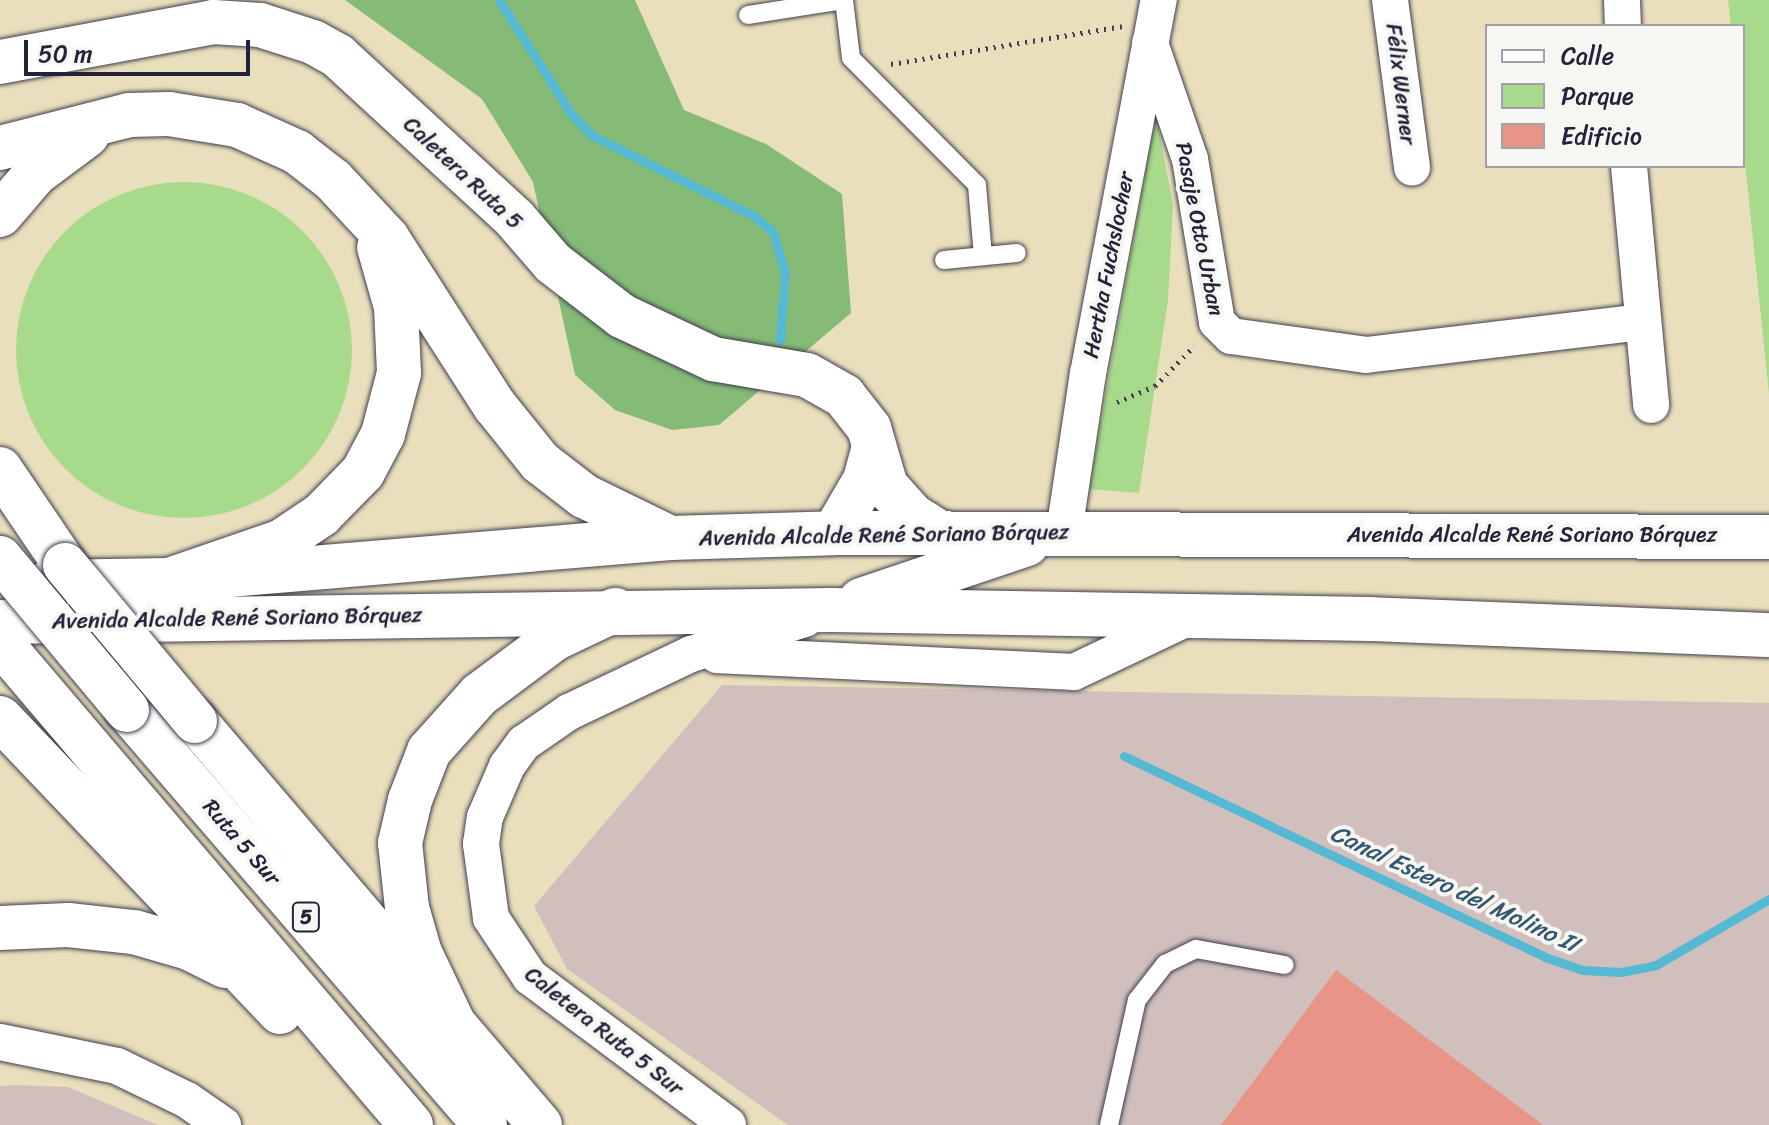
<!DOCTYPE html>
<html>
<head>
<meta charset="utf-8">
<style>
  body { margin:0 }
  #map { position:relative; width:1769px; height:1125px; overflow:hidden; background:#eadfbc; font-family:Sriracha,sans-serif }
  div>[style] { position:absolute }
  .industrial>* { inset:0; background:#d1bfbe }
  .green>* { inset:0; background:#a7db8b }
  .round { border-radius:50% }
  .forest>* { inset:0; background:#85bb77 }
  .stream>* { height:9px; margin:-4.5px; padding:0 4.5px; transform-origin:4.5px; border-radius:4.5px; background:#55b9d3 }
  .building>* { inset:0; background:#e89487 }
  .path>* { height:5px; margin-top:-2.5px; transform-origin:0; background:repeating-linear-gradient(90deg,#403e4e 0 2px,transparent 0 8px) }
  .roads { filter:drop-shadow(0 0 2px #403e4e) drop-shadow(0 0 2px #403e4e) }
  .lane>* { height:18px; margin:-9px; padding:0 9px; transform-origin:9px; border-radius:9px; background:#fff }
  .street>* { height:36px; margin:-18px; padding:0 18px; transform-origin:18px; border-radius:18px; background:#fff }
  .secondary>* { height:44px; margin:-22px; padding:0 22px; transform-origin:22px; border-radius:22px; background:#fff }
  .primary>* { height:44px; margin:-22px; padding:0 22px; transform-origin:22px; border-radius:22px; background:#fff }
  .highway>* { height:44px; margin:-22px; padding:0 22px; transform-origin:22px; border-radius:22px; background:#fff }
  .bridges { filter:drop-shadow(0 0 2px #403e4e) drop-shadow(0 0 2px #403e4e) }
  .highway-bridge>* { height:44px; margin:-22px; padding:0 22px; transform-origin:22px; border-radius:22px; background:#fff }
  span { translate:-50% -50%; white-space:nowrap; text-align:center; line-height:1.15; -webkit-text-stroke:8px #f6f6f2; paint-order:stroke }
  .shield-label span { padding:2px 6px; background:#f6f6f2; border:2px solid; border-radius:6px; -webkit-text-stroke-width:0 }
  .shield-label { font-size:20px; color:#22223b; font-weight:700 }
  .street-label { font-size:22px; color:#22223b }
  .water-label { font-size:24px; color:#345770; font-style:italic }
  .legend { position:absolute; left:1485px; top:24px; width:260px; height:144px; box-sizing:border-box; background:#f6f6f2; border:2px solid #a1a1a9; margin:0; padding:10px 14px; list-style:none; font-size:24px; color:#22223b }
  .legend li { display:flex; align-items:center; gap:16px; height:40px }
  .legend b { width:40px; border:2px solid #a1a1a9 }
  .scale { position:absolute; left:24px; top:40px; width:226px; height:36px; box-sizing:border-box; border:4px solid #22223b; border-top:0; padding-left:10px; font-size:24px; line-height:28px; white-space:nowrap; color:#22223b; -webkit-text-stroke:6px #f6f6f2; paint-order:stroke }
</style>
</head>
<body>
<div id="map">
  <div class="industrial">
    <div style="clip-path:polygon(722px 685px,1769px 703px,1769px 1125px,788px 1125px,567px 969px,534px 906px)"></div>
    <div style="clip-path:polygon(13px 1085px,68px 1087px,158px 1125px,0 1125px,0 1086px)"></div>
  </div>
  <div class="green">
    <div style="clip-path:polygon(1728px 0,1769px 0,1769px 394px,1743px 143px,1743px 26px,1731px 26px)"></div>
    <div style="clip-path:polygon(1156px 114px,1173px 206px,1168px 300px,1139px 493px,1089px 489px)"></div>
    <div class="round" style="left:16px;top:182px;width:336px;height:336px"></div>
  </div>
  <div class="forest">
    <div style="clip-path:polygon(345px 0,635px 0,684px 110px,766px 144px,842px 194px,851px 313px,719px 425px,672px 430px,615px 410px,575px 375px,533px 182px,482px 99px)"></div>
  </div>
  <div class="stream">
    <div style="left:499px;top:0;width:136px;rotate:57.6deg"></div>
    <div style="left:572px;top:115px;width:30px;rotate:45deg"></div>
    <div style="left:593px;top:136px;width:180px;rotate:26.4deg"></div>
    <div style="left:754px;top:216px;width:25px;rotate:40deg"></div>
    <div style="left:773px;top:232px;width:42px;rotate:73.3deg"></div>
    <div style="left:785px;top:272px;width:68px;rotate:94.2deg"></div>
    <div style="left:1124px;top:756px;width:467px;rotate:25.5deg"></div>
    <div style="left:1545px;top:957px;width:39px;rotate:19deg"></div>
    <div style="left:1582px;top:970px;width:39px;rotate:3deg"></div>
    <div style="left:1621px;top:972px;width:36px;rotate:-11deg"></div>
    <div style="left:1656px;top:965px;width:131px;rotate:-30.3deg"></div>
  </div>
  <div class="building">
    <div style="clip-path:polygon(1336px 970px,1543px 1125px,1221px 1125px)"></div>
  </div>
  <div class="path">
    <div style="left:891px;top:64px;width:234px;rotate:-9.3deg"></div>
    <div style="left:1117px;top:402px;width:41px;rotate:-22.8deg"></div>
    <div style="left:1155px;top:386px;width:56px;rotate:-45.7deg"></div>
  </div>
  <div class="roads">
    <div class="lane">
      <div style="left:844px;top:0;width:58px;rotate:83.1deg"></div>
      <div style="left:851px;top:58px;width:179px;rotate:45.2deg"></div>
      <div style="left:977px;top:185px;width:71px;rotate:85.2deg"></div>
      <div style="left:748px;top:15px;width:97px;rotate:-8.9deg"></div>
      <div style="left:944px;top:260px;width:73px;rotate:-5.5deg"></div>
      <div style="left:1109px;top:1125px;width:128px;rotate:-77.4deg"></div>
      <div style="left:1137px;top:1000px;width:46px;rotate:-52.1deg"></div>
      <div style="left:1165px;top:964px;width:34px;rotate:-26deg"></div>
      <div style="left:1196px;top:949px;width:90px;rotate:10.2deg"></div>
    </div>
    <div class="street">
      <div style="left:1390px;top:0;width:169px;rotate:82.5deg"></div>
      <div style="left:1622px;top:0;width:26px;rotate:88deg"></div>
      <div style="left:1150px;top:43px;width:123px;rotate:71deg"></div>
      <div style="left:1190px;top:159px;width:165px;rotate:80.6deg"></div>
      <div style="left:1217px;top:322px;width:20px;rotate:45deg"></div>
      <div style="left:1231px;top:336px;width:136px;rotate:8deg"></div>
      <div style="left:1366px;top:355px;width:277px;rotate:-6.8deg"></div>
      <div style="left:1629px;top:166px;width:240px;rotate:84.7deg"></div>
      <div style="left:1064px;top:532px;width:160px;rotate:-81.4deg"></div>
      <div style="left:1088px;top:374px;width:381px;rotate:-79.3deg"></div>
      <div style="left:717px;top:655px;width:357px;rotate:2.7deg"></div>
      <div style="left:1074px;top:672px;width:131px;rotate:-25.4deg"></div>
      <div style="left:0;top:1042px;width:119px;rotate:11.6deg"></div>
      <div style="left:117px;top:1066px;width:78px;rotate:25.9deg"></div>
      <div style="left:187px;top:1100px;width:44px;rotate:34.8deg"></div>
      <div style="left:728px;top:1125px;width:247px;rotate:-143.2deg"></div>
      <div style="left:530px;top:977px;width:71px;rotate:-123.5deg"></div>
      <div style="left:491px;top:918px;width:75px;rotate:-97.7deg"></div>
      <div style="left:481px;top:844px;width:27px;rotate:-82deg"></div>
      <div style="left:485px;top:817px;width:56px;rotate:-66.7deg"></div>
      <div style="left:507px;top:766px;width:29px;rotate:-54deg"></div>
      <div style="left:524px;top:743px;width:55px;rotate:-34.6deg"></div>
      <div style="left:569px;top:712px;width:135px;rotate:-25.4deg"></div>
      <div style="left:691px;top:654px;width:119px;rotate:-17.1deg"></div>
    </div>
    <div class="secondary">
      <div style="left:0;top:62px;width:217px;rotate:-10.6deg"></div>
      <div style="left:213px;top:22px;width:47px;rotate:3.7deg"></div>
      <div style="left:260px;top:25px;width:56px;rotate:17.8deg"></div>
      <div style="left:313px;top:42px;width:29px;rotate:29deg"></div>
      <div style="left:338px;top:56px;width:241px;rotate:42.6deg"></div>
      <div style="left:515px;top:219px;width:58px;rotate:49.2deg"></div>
      <div style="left:553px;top:263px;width:87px;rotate:37.5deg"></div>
      <div style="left:622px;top:316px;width:101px;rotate:25.3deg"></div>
      <div style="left:713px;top:359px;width:95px;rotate:9.7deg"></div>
      <div style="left:807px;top:375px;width:43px;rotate:29.6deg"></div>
      <div style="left:844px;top:396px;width:41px;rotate:52deg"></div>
      <div style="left:869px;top:428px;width:60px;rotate:73.7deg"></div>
      <div style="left:886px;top:486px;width:40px;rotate:48deg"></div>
      <div style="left:913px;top:516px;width:32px;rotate:32deg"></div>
      <div style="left:834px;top:533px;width:61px;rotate:-59.7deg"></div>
      <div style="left:865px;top:480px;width:28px;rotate:-75deg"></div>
    </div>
    <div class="primary">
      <div style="left:49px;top:582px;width:120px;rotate:-1deg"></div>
      <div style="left:169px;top:580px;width:503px;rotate:-4.79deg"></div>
      <div style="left:670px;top:538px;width:164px;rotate:-1.7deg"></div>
      <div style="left:834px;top:533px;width:935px;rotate:0.25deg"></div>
      <div style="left:861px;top:600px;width:175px;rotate:-18.6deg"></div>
      <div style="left:0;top:622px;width:831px;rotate:-0.83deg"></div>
      <div style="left:831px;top:610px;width:539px;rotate:0.96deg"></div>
      <div style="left:1370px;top:619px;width:399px;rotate:2.3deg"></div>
    </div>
    <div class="highway">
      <div style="left:0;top:148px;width:133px;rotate:-14.3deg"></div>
      <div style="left:129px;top:115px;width:40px;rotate:-1.4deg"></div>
      <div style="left:169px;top:114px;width:69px;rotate:9.2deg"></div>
      <div style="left:237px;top:125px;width:66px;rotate:24.2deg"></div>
      <div style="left:297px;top:152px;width:46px;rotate:37.9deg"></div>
      <div style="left:333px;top:180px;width:79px;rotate:47deg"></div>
      <div style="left:387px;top:238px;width:200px;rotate:57.3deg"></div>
      <div style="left:495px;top:406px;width:72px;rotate:51.2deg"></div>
      <div style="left:540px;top:462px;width:56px;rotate:37.7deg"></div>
      <div style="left:584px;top:496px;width:96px;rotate:26deg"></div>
      <div style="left:0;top:215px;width:55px;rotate:-49.4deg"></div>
      <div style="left:36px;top:173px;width:64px;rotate:-36.7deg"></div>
      <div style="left:0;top:469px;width:116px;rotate:55.9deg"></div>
      <div style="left:169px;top:580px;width:120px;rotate:-19deg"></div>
      <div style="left:282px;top:541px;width:47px;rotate:-33.7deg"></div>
      <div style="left:321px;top:515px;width:60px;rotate:-45.7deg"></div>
      <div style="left:363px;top:472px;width:43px;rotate:-62.2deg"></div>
      <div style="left:383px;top:434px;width:63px;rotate:-75.3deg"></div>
      <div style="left:399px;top:373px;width:66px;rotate:-92.6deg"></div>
      <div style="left:396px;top:307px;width:62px;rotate:-105.8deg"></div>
      <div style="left:0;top:642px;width:634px;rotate:49.6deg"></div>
      <div style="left:127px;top:710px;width:548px;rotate:49.22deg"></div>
      <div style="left:0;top:718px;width:406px;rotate:46.4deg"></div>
      <div style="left:195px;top:721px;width:531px;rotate:49.5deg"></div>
      <div style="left:0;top:928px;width:68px;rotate:-2.5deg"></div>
      <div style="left:68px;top:925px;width:66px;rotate:6.1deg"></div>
      <div style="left:134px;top:932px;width:57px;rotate:16.2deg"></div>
      <div style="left:189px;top:948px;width:40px;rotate:26.6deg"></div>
      <div style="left:459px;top:1035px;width:91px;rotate:-115.4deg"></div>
      <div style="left:420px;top:953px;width:47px;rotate:-106.1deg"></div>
      <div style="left:407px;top:908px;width:65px;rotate:-96.1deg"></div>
      <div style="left:400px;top:843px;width:44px;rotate:-76.9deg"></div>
      <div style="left:410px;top:800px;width:53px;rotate:-68.8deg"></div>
      <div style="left:429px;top:751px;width:75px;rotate:-48.2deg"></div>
      <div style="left:479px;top:695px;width:94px;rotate:-36.7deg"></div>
      <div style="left:554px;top:639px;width:68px;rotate:-25.4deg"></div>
    </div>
  </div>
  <div class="bridges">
    <div class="highway-bridge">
      <div style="left:0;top:558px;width:198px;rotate:50.1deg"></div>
      <div style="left:65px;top:565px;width:203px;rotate:50.2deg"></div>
    </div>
  </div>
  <div class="shield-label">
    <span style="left:306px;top:917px">5</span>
  </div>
  <div class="street-label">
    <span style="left:1401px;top:84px;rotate:83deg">Félix Werner</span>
    <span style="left:463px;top:173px;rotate:43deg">Caletera Ruta 5</span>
    <span style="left:1200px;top:229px;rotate:79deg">Pasaje Otto Urban</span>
    <span style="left:1108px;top:265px;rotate:-79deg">Hertha Fuchslocher</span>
    <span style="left:884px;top:535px;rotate:-1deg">Avenida Alcalde René Soriano Bórquez</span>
    <span style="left:1532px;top:535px">Avenida Alcalde René Soriano Bórquez</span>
    <span style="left:237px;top:618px;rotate:-1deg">Avenida Alcalde René Soriano Bórquez</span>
    <span style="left:242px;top:842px;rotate:49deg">Ruta 5 Sur</span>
    <span style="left:604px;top:1031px;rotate:38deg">Caletera Ruta 5 Sur</span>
  </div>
  <div class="water-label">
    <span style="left:1454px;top:889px;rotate:25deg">Canal Estero del Molino II</span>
  </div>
  <ul class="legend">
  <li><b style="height:10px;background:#fff"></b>Calle</li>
  <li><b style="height:22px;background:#a7db8b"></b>Parque</li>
  <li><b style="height:22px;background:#e89487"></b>Edificio</li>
  </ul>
  <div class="scale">50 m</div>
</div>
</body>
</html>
